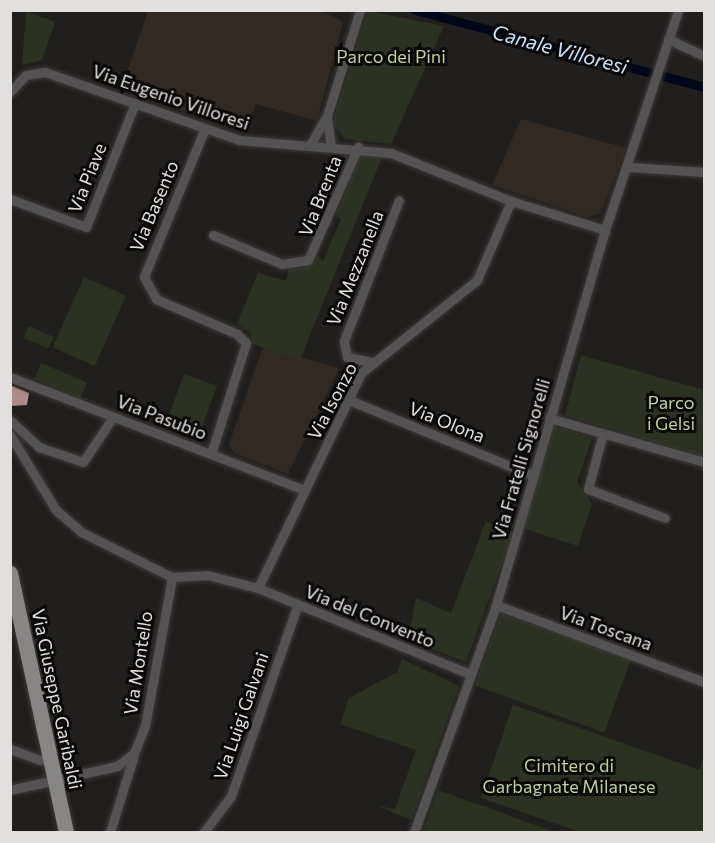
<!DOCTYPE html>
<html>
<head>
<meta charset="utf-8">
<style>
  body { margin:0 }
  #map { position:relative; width:715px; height:843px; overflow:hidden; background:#211f1d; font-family:Commissioner,sans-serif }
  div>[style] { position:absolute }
  .built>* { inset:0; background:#302924 }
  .green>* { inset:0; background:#2c3222; transform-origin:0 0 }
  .canal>* { height:9px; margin:-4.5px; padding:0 4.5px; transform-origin:4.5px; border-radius:4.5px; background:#000718 }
  .building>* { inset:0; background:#ae8b89 }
  .roads { filter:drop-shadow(0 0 2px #3c3a38) drop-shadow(0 0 2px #3c3a38) }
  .minor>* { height:9px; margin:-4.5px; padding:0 4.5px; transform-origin:4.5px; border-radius:4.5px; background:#545252 }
  .primary>* { height:15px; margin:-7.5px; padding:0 7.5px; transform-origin:7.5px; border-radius:7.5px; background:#888585 }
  span { translate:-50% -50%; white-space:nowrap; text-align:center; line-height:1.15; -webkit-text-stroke:6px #0a0908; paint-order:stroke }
  .park-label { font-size:18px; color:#bdd09d }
  .street-label { font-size:18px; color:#e2e0df }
  .water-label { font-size:20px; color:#cce2fd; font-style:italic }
  .frame { position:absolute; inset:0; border:12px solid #e2e0df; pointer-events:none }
</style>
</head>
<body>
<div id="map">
  <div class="built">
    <div style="clip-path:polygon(148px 11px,322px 11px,343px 22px,317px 121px,256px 104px,246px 132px,121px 90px)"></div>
    <div style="clip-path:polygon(521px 119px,626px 148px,601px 213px,588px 217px,492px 185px)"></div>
    <div style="clip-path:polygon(263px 347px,339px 368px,288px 474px,234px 453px,229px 444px)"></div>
  </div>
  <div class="green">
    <div style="clip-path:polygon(26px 11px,55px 22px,42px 60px,22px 65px)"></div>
    <div style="clip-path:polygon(368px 11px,444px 26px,391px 144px,345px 139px,332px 123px)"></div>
    <div style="clip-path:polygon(365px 154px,382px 157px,300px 360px,253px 344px,250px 333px,237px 324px,258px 273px,286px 281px,289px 269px,306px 267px,318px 256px,323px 261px,341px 219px,336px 216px,359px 157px)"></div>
    <div style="left:84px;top:277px;width:46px;height:77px;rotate:24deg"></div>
    <div style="left:29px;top:326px;width:27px;height:13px;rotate:24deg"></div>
    <div style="clip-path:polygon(581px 355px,704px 390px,704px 457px,565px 415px)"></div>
    <div style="left:41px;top:363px;width:50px;height:17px;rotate:23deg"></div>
    <div style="left:184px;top:374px;width:35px;height:55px;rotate:20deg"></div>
    <div style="clip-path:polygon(552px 425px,592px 438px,577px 482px,592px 504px,578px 546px,519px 527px)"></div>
    <div style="clip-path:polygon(486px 521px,513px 533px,466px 662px,408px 640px,416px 598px,451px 613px)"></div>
    <div style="left:501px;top:613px;width:138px;height:77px;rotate:20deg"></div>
    <div style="clip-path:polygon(402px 659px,459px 686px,411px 820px,378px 806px,395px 809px,416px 750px,340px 724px,349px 698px,397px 672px)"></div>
    <div style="clip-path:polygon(513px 705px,700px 770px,704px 752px,704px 832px,580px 832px,481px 798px)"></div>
    <div style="clip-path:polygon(438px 790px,555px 832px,423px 832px)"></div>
  </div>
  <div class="canal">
    <div style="left:415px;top:10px;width:299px;rotate:14.9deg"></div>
  </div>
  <div class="building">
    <div style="clip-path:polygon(10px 385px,29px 393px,27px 405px,10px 406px)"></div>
  </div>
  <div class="roads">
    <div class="minor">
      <div style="left:668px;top:39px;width:40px;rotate:25deg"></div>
      <div style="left:10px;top:92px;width:23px;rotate:-47deg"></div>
      <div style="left:26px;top:75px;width:19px;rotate:-9deg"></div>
      <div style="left:45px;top:72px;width:206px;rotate:19.3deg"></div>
      <div style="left:239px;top:140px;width:153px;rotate:4.9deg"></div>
      <div style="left:391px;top:153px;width:129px;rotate:21.8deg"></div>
      <div style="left:511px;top:201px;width:98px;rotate:17.1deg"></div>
      <div style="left:327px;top:118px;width:28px;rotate:82deg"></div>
      <div style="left:205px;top:128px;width:161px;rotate:112.3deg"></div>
      <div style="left:144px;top:277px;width:25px;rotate:61deg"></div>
      <div style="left:156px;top:299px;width:88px;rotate:23.4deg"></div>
      <div style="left:237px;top:334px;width:13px;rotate:45deg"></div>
      <div style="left:246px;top:343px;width:116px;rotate:107.5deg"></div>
      <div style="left:310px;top:145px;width:34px;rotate:-60deg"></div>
      <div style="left:327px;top:116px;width:111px;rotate:-72.7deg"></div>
      <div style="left:629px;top:167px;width:75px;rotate:3.8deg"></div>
      <div style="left:10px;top:199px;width:81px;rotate:20.2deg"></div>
      <div style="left:86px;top:227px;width:133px;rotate:-68.4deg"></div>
      <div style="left:213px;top:235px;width:75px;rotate:22.8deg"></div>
      <div style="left:282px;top:264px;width:26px;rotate:-9deg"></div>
      <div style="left:308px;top:260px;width:124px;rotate:-66.1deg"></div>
      <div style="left:372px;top:362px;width:25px;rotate:-169deg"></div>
      <div style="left:347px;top:357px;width:16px;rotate:-101deg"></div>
      <div style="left:344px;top:341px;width:151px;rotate:-68.7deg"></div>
      <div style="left:10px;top:377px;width:313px;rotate:21deg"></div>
      <div style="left:349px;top:400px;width:198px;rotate:22.3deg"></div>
      <div style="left:549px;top:418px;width:161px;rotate:15.8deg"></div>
      <div style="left:10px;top:420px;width:40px;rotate:43deg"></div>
      <div style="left:39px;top:447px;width:46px;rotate:18.8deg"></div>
      <div style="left:83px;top:462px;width:54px;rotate:-56.3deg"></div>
      <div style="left:603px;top:433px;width:58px;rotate:105deg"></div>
      <div style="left:588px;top:489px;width:82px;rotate:20.6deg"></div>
      <div style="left:10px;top:435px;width:88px;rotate:58.5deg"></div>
      <div style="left:56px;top:510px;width:33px;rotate:41deg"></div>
      <div style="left:81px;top:532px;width:102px;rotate:26.3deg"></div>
      <div style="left:172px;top:577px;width:35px;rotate:-3deg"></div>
      <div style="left:207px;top:575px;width:53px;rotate:14.3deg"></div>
      <div style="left:258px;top:588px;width:229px;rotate:22.1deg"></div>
      <div style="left:258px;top:588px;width:238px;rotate:-64.4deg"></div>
      <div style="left:361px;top:373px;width:149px;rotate:-38.7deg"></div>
      <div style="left:477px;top:280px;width:86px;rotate:-66.7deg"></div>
      <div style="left:496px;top:605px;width:222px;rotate:20.3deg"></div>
      <div style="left:10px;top:749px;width:32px;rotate:20deg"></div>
      <div style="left:10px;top:790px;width:110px;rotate:-12.6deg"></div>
      <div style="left:117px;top:766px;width:21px;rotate:-37deg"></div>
      <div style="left:134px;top:753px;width:29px;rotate:-68deg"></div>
      <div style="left:145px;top:726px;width:151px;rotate:-79.7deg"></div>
      <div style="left:110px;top:832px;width:81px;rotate:-72.7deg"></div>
      <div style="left:204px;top:832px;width:45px;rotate:-53.1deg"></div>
      <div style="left:231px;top:796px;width:203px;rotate:-70.8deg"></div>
      <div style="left:414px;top:832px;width:241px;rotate:-70.1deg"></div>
      <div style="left:496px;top:605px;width:391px;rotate:-73.8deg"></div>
      <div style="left:605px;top:230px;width:232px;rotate:-71.6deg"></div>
    </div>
    <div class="primary">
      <div style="left:10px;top:573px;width:265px;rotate:77.8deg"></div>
    </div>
  </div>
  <div class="park-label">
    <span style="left:391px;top:56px">Parco dei Pini</span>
    <span style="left:671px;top:413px">Parco<br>i Gelsi</span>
    <span style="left:569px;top:776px">Cimitero di<br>Garbagnate Milanese</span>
  </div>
  <div class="street-label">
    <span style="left:171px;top:97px;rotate:19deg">Via Eugenio Villoresi</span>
    <span style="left:87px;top:178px;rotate:-68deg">Via Piave</span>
    <span style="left:320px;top:196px;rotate:-68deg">Via Brenta</span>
    <span style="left:154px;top:206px;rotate:-67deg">Via Basento</span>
    <span style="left:355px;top:268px;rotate:-68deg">Via Mezzanella</span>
    <span style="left:332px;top:401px;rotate:-62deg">Via Isonzo</span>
    <span style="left:162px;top:417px;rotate:21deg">Via Pasubio</span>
    <span style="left:447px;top:422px;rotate:22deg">Via Olona</span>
    <span style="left:521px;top:459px;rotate:-74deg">Via Fratelli Signorelli</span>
    <span style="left:370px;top:616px;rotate:22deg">Via del Convento</span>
    <span style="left:606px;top:628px;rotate:20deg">Via Toscana</span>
    <span style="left:138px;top:663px;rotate:-81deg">Via Montello</span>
    <span style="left:57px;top:699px;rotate:78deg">Via Giuseppe Garibaldi</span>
    <span style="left:241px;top:716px;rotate:-71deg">Via Luigi Galvani</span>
  </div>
  <div class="water-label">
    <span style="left:560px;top:49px;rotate:15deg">Canale Villoresi</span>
  </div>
  <div class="frame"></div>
</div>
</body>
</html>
